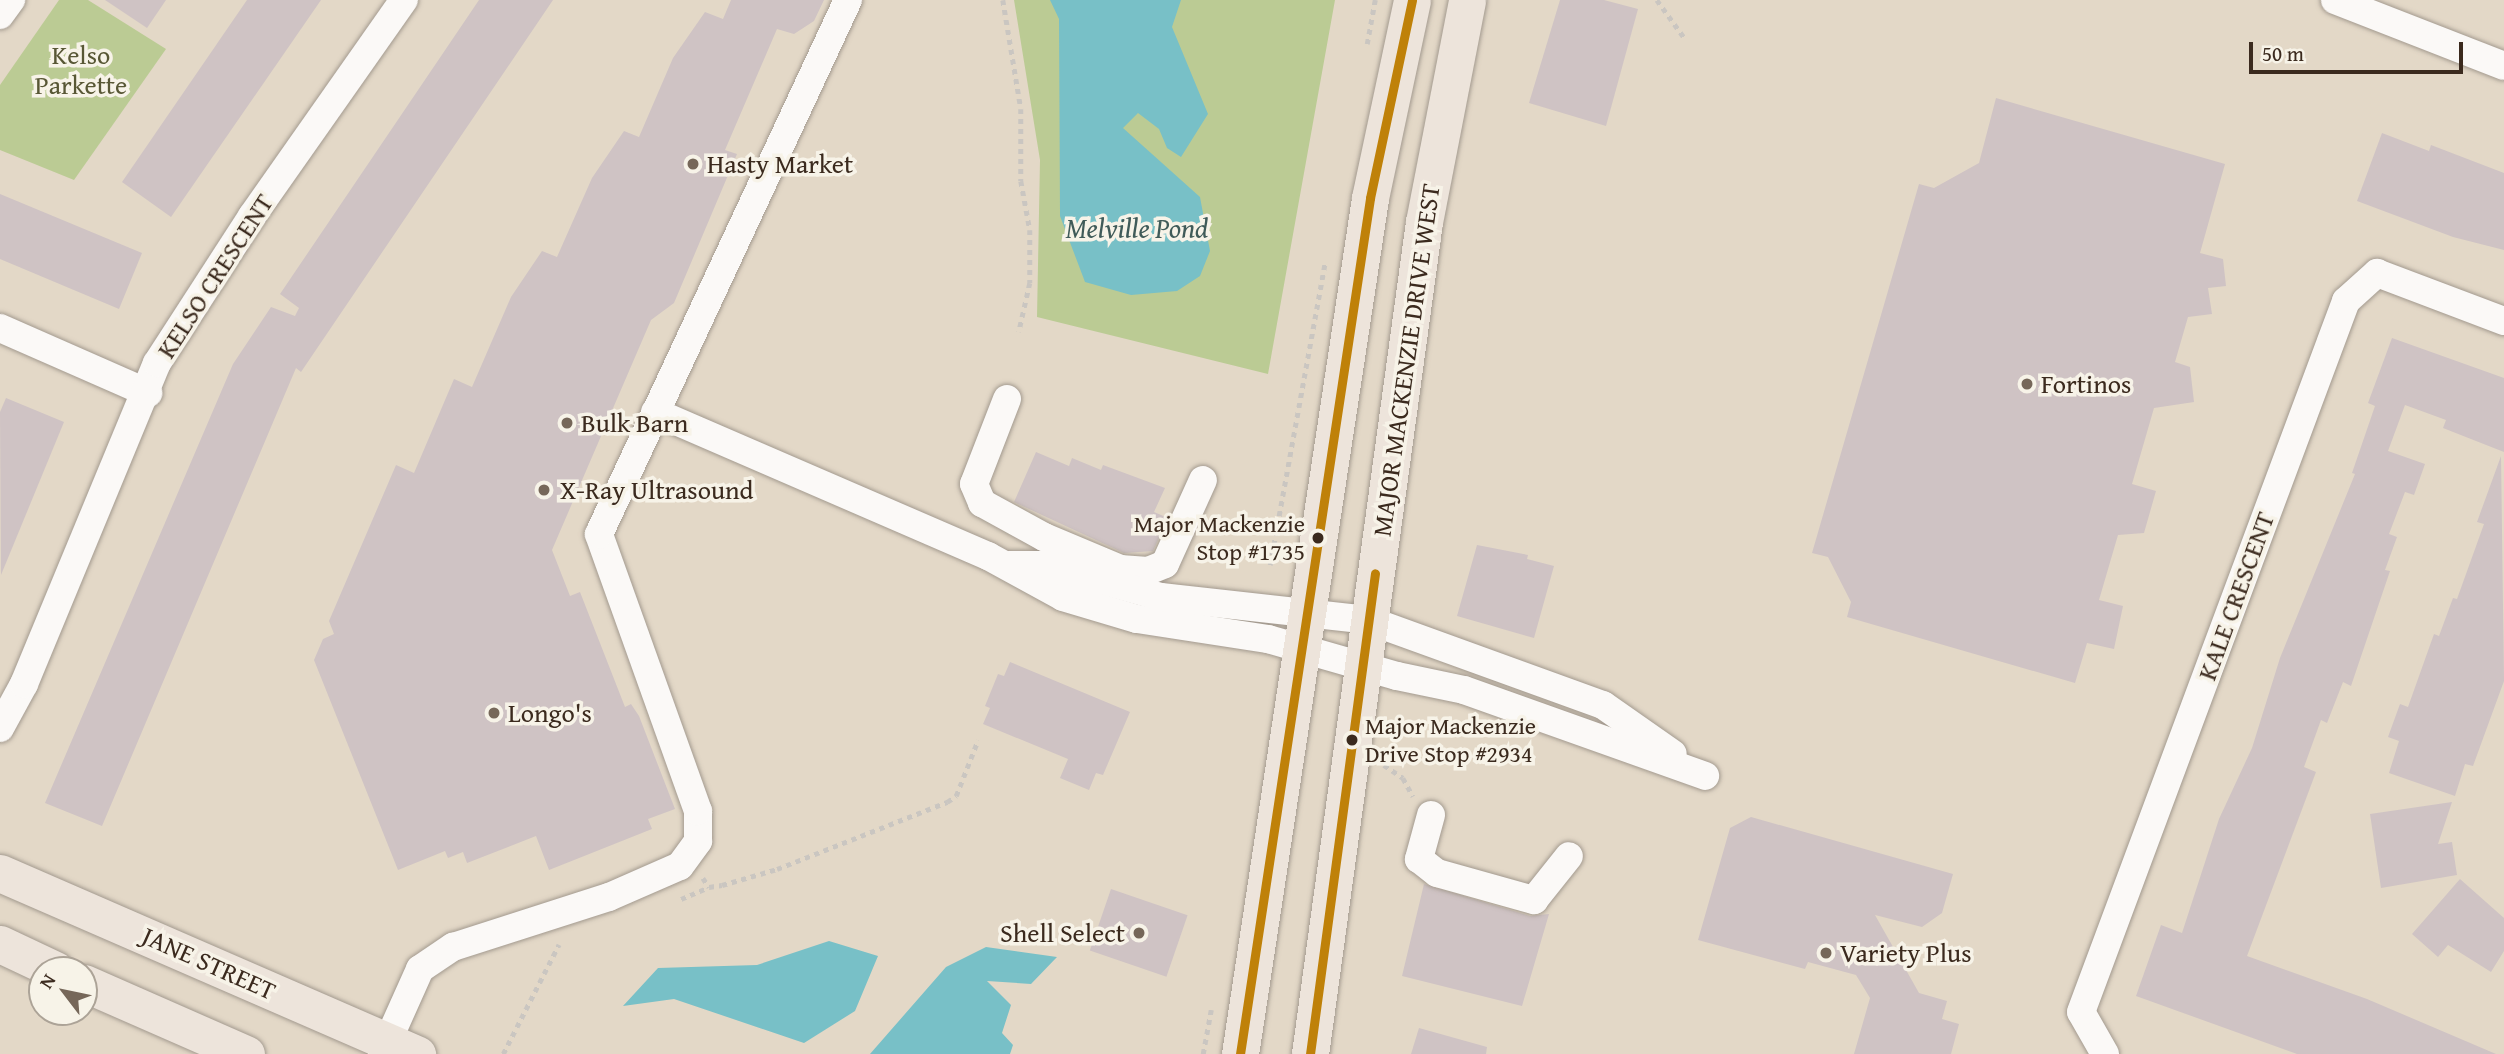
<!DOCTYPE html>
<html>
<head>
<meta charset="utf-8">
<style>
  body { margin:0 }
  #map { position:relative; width:2504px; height:1054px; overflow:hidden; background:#e3d8c7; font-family:"Gentium Book Plus",serif }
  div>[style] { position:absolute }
  .green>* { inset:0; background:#bbcb94 }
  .water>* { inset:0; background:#78c0c7 }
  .building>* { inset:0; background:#cfc3c4; transform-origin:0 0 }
  .path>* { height:4.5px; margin-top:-2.25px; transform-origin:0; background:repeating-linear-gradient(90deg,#cac6c1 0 5px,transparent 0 10px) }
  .roads { filter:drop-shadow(0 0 2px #a39a8f) drop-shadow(0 0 2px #a39a8f) }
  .minor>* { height:28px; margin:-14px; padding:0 14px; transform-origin:14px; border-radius:14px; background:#fbf9f7 }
  .major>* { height:37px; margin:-18.5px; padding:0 18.5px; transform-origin:18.5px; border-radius:18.5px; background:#ede4db }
  .bus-1>* { height:9px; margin:-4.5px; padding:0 4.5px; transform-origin:4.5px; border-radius:4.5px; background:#bf8109 }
  .dots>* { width:19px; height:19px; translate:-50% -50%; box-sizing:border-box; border:4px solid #f7f3e8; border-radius:50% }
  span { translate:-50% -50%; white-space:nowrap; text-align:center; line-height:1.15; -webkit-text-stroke:7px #f7f3e8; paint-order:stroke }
  .bus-label { font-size:24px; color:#3b2a1e }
  .right { translate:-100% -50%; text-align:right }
  .left { translate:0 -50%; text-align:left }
  .park-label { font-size:26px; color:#585735 }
  .poi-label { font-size:26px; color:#3b2a1e }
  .street-label { font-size:26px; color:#3b2a1e }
  .water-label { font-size:28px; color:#405b59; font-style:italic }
  .north { position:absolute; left:28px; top:956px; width:70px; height:70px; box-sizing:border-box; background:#f7f3e8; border:2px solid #aca397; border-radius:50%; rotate:302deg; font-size:19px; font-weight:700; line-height:28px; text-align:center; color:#3b2a1e }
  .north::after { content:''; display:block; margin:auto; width:24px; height:32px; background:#766759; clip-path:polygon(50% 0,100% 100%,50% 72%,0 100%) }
  .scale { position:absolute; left:2249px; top:42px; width:214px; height:32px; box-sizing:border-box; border:4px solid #3b2a1e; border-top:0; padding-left:9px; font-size:21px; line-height:24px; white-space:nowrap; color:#3b2a1e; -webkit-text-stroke:5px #f7f3e8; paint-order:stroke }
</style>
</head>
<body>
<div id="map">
  <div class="green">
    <div style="clip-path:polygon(59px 0,88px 0,166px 49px,74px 180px,0 150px,0 85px)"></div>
    <div style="clip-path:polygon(1014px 0,1335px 0,1268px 374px,1037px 317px,1040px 160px)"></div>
  </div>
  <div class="water">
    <div style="clip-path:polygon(1050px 0,1181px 0,1172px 27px,1208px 114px,1181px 157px,1167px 148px,1159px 129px,1138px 113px,1123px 128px,1200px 197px,1210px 251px,1200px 276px,1177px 291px,1131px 295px,1085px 282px,1060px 216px,1059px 19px)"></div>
    <div style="clip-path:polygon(829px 941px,878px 956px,855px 1011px,804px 1043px,674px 999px,623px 1006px,658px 968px,757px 965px)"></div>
    <div style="clip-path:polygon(986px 947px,1057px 957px,1031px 984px,987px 981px,1011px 1005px,1002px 1033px,1013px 1045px,1010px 1054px,870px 1054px,946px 967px)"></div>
  </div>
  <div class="building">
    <div style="clip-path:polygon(105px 0,166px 0,147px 28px)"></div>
    <div style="clip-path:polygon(247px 0,321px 0,171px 217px,122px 182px)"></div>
    <div style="clip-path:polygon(479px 0,553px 0,301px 372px,296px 368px,102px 826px,45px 803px,233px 364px,271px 307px,295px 316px,299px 308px,280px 294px)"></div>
    <div style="clip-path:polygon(731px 0,824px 0,814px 21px,794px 34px,777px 29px,725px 150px,737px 154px,674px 303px,651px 320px,552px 550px,570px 596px,580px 592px,625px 707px,631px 704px,639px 716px,675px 809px,648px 819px,652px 829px,549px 870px,536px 836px,467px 863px,463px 852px,448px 858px,445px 851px,398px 870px,314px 660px,323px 639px,334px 634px,329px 621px,396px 465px,414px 473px,454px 379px,472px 387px,511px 297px,542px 251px,557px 257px,592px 178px,624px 131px,639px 137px,673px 58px,705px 12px,723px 19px)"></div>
    <div style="clip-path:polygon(1560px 0,1604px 0,1638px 9px,1606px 126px,1529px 103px)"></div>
    <div style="clip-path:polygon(1996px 98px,2225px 164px,2200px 253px,2223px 259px,2226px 286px,2208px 288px,2212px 314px,2188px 317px,2175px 362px,2190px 367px,2194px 402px,2154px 408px,2132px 484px,2156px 491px,2144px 533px,2118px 535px,2099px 600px,2123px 606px,2114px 649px,2087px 643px,2075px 683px,1847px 617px,1851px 602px,1828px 557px,1812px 553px,1919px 184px,1934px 188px,1979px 163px)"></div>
    <div style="clip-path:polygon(2382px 133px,2429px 151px,2431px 145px,2504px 173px,2504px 250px,2453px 237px,2357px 201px)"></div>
    <div style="clip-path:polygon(0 194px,142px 253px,119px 309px,0 259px)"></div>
    <div style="clip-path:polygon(2392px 338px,2504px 378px,2504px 452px,2443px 428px,2446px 420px,2405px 405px,2388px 451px,2425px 464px,2414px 495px,2405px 492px,2389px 534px,2397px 537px,2385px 570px,2390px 571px,2351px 686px,2343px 682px,2327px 723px,2321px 720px,2304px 767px,2316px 772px,2247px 956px,2367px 999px,2496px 1054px,2297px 1054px,2136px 996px,2161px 925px,2182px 933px,2219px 819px,2252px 748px,2280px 658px,2355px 474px,2352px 473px,2375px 406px,2368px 403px)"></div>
    <div style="clip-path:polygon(6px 398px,64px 422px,1px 575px,0 412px)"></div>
    <div style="clip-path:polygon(1036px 452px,1069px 466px,1072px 458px,1101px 470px,1103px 465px,1165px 488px,1154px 512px,1168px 518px,1153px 551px,1124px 553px,1014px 502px)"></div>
    <div style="clip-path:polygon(2501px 456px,2504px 681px,2473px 766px,2465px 764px,2455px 796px,2389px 773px,2399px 741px,2388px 737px,2400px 704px,2408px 707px,2434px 634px,2439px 636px,2453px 598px,2457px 599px,2484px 524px,2477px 522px)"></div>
    <div style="clip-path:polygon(1477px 545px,1528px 555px,1527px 559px,1554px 566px,1534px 638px,1457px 616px)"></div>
    <div style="clip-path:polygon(1010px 662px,1130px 712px,1103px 775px,1096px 773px,1089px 790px,1060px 778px,1068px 759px,983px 724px,990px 708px,985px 706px,998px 674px,1004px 676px)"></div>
    <div style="clip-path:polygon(2452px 802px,2438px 844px,2452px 842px,2457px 875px,2381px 888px,2370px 814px)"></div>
    <div style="clip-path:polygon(1751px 817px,1953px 874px,1942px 913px,1922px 927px,1875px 915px,1919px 993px,1947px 1001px,1942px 1019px,1959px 1024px,1951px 1054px,1854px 1054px,1870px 998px,1856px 975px,1808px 962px,1805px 969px,1698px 940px,1730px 828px)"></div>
    <div style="clip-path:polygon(2460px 879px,2504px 918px,2504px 951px,2491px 972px,2448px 945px,2438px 957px,2412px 934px)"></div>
    <div style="clip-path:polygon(1424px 884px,1530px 916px,1549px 914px,1522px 1006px,1402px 976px)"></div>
    <div style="left:1111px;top:889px;width:81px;height:65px;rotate:19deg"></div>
    <div style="clip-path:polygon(1419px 1028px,1487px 1047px,1486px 1054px,1411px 1054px)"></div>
  </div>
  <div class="path">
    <div style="left:1003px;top:0;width:110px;rotate:80.6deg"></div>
    <div style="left:1021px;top:109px;width:72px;rotate:90deg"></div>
    <div style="left:1021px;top:181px;width:50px;rotate:79.6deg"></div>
    <div style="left:1030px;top:230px;width:53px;rotate:90deg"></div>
    <div style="left:1030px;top:283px;width:50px;rotate:102.7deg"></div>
    <div style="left:1657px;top:0;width:49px;rotate:54.1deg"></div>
    <div style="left:1367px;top:44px;width:45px;rotate:-79.7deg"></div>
    <div style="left:1270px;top:565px;width:308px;rotate:-79.7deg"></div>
    <div style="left:1384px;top:765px;width:23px;rotate:34deg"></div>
    <div style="left:1403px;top:778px;width:21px;rotate:61deg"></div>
    <div style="left:703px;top:878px;width:11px;rotate:56deg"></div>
    <div style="left:709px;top:887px;width:13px;rotate:-9deg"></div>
    <div style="left:722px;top:885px;width:57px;rotate:-16.2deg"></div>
    <div style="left:777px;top:869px;width:183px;rotate:-21.5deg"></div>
    <div style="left:947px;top:802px;width:11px;rotate:-34deg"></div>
    <div style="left:956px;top:796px;width:60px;rotate:-68.6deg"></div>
    <div style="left:681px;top:899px;width:30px;rotate:-23deg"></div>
    <div style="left:503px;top:1054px;width:123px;rotate:-63deg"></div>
    <div style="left:1203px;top:1054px;width:45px;rotate:-79.7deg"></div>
  </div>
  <div class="roads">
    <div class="minor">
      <div style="left:2335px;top:0;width:181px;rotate:21.3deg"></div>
      <div style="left:0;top:15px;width:19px;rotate:-54deg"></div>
      <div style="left:0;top:328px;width:162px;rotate:23.7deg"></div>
      <div style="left:1007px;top:399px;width:91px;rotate:111.2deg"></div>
      <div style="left:974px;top:484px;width:21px;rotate:67deg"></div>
      <div style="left:982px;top:503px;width:71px;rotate:28.7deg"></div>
      <div style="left:1044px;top:537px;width:82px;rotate:22.8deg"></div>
      <div style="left:1120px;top:569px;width:28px;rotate:4deg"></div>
      <div style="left:1148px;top:571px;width:18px;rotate:-22deg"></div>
      <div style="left:1165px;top:564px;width:92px;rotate:-65.7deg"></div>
      <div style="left:655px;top:412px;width:363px;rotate:23.4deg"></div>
      <div style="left:988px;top:556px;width:85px;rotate:28.7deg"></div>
      <div style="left:1063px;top:597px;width:77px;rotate:16.6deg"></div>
      <div style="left:1137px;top:619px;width:133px;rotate:8.7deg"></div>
      <div style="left:1268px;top:639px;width:134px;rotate:16deg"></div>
      <div style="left:1397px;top:676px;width:68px;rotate:11.8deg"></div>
      <div style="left:1464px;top:690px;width:256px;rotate:19.6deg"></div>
      <div style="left:1009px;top:565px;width:39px"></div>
      <div style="left:1048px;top:565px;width:117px;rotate:15.8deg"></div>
      <div style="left:1161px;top:597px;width:208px;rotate:6.3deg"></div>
      <div style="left:1368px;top:620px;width:250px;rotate:19.9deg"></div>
      <div style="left:1603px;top:705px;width:85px;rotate:35deg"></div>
      <div style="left:0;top:728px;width:50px;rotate:-61.4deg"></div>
      <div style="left:24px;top:684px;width:347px;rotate:-67.5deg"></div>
      <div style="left:157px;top:363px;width:175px;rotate:-57.1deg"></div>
      <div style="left:252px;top:216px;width:264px;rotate:-54.9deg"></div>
      <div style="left:1431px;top:815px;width:46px;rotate:105.3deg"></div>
      <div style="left:1419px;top:859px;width:23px;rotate:38deg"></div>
      <div style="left:1437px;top:873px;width:101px;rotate:15.6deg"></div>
      <div style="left:1534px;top:900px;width:56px;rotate:-51.5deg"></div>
      <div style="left:382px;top:1054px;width:93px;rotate:-65.9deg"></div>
      <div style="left:420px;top:969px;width:40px;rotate:-34deg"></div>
      <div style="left:453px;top:947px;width:164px;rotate:-17.8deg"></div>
      <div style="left:609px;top:897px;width:77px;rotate:-23.6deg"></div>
      <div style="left:680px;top:866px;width:31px;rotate:-54deg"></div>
      <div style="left:698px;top:841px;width:30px;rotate:-90deg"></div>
      <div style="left:698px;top:811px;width:294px;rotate:-109.7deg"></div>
      <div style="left:599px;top:534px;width:589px;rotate:-65deg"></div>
      <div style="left:2105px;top:1054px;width:48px;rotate:-119.7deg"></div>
      <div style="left:2081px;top:1012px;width:759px;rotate:-69.56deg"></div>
      <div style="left:2346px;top:301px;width:42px;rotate:-42.1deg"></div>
      <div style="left:2377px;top:273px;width:136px;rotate:20.7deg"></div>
    </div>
    <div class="major">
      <div style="left:0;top:873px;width:455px;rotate:23.5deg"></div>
      <div style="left:0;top:944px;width:61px;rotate:25.3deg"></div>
      <div style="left:84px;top:983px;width:177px;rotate:23.7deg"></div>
      <div style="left:1240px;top:1054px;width:866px;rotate:-81.36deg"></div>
      <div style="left:1370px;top:198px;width:202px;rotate:-78deg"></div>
      <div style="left:1310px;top:1054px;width:840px;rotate:-82.2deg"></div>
      <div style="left:1424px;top:222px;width:226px;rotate:-79deg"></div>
    </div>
  </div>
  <div class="bus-1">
    <div style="left:1240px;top:1054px;width:866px;rotate:-81.36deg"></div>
    <div style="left:1370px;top:198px;width:202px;rotate:-78deg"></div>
    <div style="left:1310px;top:1054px;width:485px;rotate:-82.3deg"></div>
  </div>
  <div class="dots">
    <div style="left:693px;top:164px;background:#766759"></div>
    <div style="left:2027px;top:384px;background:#766759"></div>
    <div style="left:567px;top:423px;background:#766759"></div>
    <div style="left:544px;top:490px;background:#766759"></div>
    <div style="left:1318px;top:538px;background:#3b2a1e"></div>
    <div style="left:494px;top:713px;background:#766759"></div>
    <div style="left:1352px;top:740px;background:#3b2a1e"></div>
    <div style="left:1139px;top:933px;background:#766759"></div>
    <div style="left:1826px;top:953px;background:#766759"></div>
  </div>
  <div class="bus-label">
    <span class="right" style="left:1305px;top:538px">Major Mackenzie<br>Stop #1735</span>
    <span class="left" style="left:1365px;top:740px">Major Mackenzie<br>Drive Stop #2934</span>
  </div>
  <div class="park-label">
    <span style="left:81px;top:70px">Kelso<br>Parkette</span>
  </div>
  <div class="poi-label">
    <span class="left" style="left:707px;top:164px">Hasty Market</span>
    <span class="left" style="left:2041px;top:384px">Fortinos</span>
    <span class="left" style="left:581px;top:423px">Bulk Barn</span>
    <span class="left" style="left:560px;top:490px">X-Ray Ultrasound</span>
    <span class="left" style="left:508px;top:713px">Longo's</span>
    <span class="right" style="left:1125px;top:933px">Shell Select</span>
    <span class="left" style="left:1840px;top:953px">Variety Plus</span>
  </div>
  <div class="street-label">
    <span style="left:215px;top:276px;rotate:-57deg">KELSO CRESCENT</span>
    <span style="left:1406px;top:360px;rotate:-82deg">MAJOR MACKENZIE DRIVE WEST</span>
    <span style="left:2236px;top:596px;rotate:-70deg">KALE CRESCENT</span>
    <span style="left:209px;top:963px;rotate:24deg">JANE STREET</span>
  </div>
  <div class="water-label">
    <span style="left:1137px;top:228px">Melville Pond</span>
  </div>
  <div class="north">N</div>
  <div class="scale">50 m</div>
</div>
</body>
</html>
